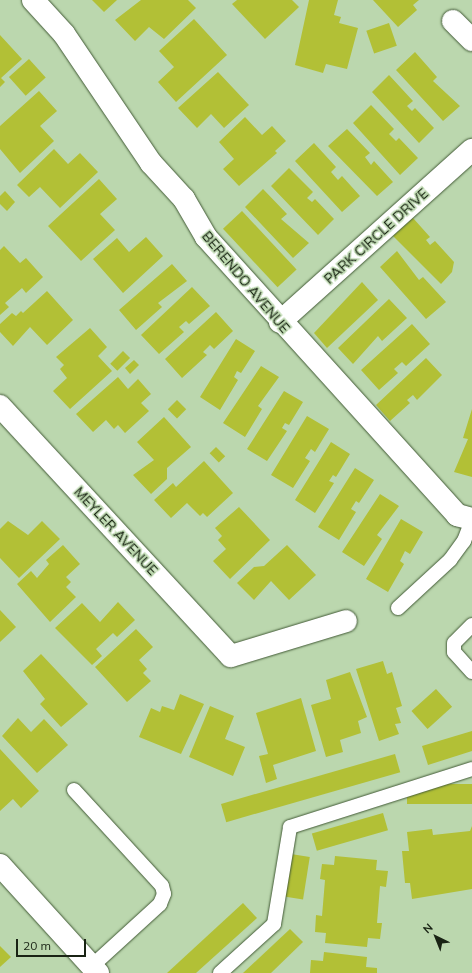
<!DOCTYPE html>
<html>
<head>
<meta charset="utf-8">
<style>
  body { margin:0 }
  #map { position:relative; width:472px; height:973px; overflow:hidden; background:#bbd7ae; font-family:Mulish,sans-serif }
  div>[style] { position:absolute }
  .building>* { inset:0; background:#b2c036; transform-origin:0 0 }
  .roads { filter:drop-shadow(0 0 1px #425a36) drop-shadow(0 0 1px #425a36) }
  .service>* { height:14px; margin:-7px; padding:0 7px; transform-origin:7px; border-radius:7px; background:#fff }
  .minor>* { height:22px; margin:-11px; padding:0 11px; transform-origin:11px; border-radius:11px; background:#fff }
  span { translate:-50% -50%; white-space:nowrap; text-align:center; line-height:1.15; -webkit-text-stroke:3px #bbd7ae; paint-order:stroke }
  .street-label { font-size:14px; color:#192314 }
  .north { position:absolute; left:416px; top:917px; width:40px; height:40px; -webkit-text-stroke:3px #bbd7ae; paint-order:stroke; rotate:317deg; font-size:11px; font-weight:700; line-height:16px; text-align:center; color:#192314 }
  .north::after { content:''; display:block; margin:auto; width:14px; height:18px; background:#192314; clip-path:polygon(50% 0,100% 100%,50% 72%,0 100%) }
  .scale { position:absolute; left:16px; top:939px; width:70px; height:18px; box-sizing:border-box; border:2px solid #192314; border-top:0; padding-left:5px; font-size:12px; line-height:14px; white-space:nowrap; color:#192314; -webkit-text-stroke:3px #bbd7ae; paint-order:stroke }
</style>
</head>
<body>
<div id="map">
  <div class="building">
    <div style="clip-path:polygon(92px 0,117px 0,104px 12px)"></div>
    <div style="clip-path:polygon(141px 0,188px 0,196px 8px,164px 39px,149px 27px,135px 41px,115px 20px)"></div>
    <div style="clip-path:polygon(237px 0,292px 0,299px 7px,265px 39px,232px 4px)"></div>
    <div style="clip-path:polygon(309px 0,338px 0,334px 15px,341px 17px,339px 23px,358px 28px,347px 69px,326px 64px,323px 73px,295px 65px)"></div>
    <div style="clip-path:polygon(373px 0,419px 0,413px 5px,417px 10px,398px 27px)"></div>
    <div style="clip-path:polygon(194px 19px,227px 55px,176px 102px,158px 82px,174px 67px,159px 51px)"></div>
    <div style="left:389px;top:23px;width:24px;height:24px;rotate:71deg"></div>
    <div style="clip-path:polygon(0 35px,22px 59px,1px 78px,5px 82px,0 87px)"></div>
    <div style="clip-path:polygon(415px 52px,437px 77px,433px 81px,460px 106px,443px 121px,396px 70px)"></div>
    <div style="left:29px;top:59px;width:25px;height:27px;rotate:48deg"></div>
    <div style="clip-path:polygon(218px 72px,249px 105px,224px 128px,211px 114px,197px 128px,178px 108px)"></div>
    <div style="clip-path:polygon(389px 75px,413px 101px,407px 106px,412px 111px,415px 108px,434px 128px,419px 143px,372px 92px)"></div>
    <div style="clip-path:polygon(39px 91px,57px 111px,40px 126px,54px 141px,20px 173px,0 149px,0 126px)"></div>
    <div style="clip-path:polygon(371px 105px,394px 129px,389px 134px,396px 141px,399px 138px,418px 158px,400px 175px,353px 123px)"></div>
    <div style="clip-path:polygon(245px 117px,262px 135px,272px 126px,286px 141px,275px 151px,277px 153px,239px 186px,223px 169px,234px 159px,219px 142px)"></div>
    <div style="clip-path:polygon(347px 129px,370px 153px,365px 157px,371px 165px,374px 161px,393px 182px,377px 196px,328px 146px)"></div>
    <div style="clip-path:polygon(314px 143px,336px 167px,331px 172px,338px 180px,342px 176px,360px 196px,342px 212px,295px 161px)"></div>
    <div style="clip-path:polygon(54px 149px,68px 164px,80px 153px,98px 172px,60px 208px,40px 187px,29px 197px,17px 185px)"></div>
    <div style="clip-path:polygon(289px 168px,313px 192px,307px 198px,312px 202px,315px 199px,334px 219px,318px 235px,271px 186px)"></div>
    <div style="clip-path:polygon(99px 179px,117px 199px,100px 214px,115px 230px,81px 261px,48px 226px)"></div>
    <div style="clip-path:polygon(263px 189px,287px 214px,281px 219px,309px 243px,293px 258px,245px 207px)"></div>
    <div style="clip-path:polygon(5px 191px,15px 202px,7px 211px,0 204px,0 196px)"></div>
    <div style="left:242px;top:211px;width:80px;height:26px;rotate:47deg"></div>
    <div style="clip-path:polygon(413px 218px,430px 237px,426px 240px,430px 245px,435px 241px,454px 262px,452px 272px,441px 284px,393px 236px)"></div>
    <div style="clip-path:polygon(146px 237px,163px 256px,123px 293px,93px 259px,117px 238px,129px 252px)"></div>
    <div style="clip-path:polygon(4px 246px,20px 263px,26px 258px,43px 277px,26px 293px,22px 288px,5px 303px,9px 307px,0 315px,0 250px)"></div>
    <div style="clip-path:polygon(397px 251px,419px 280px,423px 277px,446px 302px,426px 319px,380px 267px)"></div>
    <div style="clip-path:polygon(172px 264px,187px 281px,158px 303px,162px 307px,136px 330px,119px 310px)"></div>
    <div style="clip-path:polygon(362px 282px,378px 300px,327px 348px,314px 333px)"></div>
    <div style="clip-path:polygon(192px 287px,210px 306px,189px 324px,186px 321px,179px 327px,184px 332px,159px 354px,141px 335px)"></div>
    <div style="clip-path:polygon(47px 291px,73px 320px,47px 345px,30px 327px,13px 346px,0 332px,0 324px,12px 313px,16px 316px,21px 311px,23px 313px)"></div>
    <div style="clip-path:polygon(389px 299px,407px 318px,382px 341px,378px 336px,353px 364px,338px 348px)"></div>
    <div style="clip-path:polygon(216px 312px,233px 331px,214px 349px,210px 345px,203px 352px,207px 355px,182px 378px,165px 359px)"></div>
    <div style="clip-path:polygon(412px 324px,430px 344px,406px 366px,402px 362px,394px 369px,398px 373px,379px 390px,361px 370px)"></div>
    <div style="clip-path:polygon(90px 328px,107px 347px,98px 356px,112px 371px,70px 409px,53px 391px,67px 378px,60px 369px,64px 365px,56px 357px)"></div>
    <div style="clip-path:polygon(236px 339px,255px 351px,241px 373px,237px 371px,234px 377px,238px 380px,220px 410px,200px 397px)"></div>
    <div style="left:123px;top:351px;width:10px;height:18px;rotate:45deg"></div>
    <div style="clip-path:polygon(426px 358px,442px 375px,417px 400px,413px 395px,407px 400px,410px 403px,390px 421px,376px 405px)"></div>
    <div style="clip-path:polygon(134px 360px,139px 365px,130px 374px,125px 368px)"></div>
    <div style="clip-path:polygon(261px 366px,279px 377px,258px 406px,262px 409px,245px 437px,223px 423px)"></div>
    <div style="clip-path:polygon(118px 377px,128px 389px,138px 379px,151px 394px,141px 403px,149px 411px,125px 433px,118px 425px,114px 429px,106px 420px,93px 432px,76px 414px)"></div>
    <div style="clip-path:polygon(284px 391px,303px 402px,289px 425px,285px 423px,282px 428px,287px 431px,267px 461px,247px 449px)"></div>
    <div style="left:177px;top:400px;width:13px;height:13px;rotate:45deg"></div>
    <div style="clip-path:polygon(472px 409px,472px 477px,454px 472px,468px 439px,463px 438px)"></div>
    <div style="clip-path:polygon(307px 416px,329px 429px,315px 452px,311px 449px,305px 458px,310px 461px,293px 488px,271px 475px)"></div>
    <div style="clip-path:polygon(164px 417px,191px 447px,167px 468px,167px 479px,151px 494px,133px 475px,154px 460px,137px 442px)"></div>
    <div style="clip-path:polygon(331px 442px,350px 454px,336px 477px,333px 475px,329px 481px,334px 483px,315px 513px,295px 500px)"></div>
    <div style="left:216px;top:447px;width:13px;height:9px;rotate:45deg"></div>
    <div style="clip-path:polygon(204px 461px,233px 493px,207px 517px,203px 513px,200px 516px,187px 503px,171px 518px,154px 500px,173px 483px,176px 487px)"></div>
    <div style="clip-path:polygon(355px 468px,374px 480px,359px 503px,356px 501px,351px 509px,356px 512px,339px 540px,318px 527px)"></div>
    <div style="clip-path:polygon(380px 494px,399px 506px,377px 535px,382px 539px,364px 566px,342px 552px)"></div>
    <div style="clip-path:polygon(239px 507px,270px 540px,230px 579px,213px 561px,226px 549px,218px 540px,222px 536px,215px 528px)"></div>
    <div style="clip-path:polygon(401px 519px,423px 532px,410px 554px,405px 551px,400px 561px,404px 564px,388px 592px,366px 579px)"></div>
    <div style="clip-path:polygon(8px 521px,28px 535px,42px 521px,60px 539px,19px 578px,0 558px,0 529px)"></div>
    <div style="clip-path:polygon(63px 545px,80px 564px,66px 577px,71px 582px,66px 587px,76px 597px,50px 622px,17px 584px,31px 571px,37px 578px,49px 564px,46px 560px)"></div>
    <div style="clip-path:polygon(287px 545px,316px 575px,289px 600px,271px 581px,254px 600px,237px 583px,254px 567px,264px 566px)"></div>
    <div style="clip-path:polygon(118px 602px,135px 620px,117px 637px,113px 633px,96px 649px,102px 656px,92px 665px,55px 628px,82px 603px,100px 622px)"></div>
    <div style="clip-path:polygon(0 610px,16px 627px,0 642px)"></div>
    <div style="clip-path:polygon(136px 629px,153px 647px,139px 660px,147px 669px,143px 673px,151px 681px,127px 702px,95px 667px)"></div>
    <div style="clip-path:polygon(41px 654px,88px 704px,61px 727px,40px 704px,45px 699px,23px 671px)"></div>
    <div style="clip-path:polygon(383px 661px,387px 674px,392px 672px,402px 706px,396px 708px,401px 723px,395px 724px,399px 734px,379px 741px,356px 669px)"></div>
    <div style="clip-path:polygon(350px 672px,367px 717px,358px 721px,361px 733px,340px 740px,343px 752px,326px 757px,311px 705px,331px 699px,326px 680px)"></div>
    <div style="left:436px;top:689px;width:24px;height:33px;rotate:48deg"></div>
    <div style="clip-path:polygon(180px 694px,204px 704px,181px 754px,139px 737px,151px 708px,160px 712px,162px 706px,174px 710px)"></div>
    <div style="clip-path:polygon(301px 698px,316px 751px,273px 765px,277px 779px,266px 783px,259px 756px,268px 754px,256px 713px)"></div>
    <div style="clip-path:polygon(210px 706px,234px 716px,225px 739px,245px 747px,233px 776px,189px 757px)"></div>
    <div style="clip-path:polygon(18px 718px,31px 732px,44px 719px,68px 745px,37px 773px,2px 736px)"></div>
    <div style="clip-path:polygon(472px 731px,472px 751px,428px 765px,422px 746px)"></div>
    <div style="clip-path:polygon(0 749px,39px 791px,21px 808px,13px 799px,0 811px)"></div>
    <div style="left:395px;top:754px;width:19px;height:181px;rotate:74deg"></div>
    <div style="left:472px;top:784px;width:20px;height:65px;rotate:90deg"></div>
    <div style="left:383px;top:813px;width:18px;height:74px;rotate:74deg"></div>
    <div style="clip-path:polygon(472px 826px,472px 889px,412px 899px,410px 883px,405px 883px,402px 851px,409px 851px,407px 832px,432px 829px,433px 835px,470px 831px)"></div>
    <div style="left:291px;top:854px;width:19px;height:43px;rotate:9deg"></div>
    <div style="clip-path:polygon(335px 856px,377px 860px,376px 870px,388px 871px,386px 887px,380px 886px,377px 923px,382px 923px,380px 939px,368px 938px,367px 947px,325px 943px,326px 933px,315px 932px,316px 915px,322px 916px,325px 880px,320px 879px,322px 864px,334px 865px)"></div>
    <div style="clip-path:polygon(243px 903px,257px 918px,196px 973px,167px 973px)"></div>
    <div style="clip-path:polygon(290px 929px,303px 942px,271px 973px,243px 973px)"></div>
    <div style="clip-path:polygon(0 946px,11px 957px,0 967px)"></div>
    <div style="clip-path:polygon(324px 952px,367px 957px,366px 967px,377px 968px,377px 973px,310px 973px,311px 960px,323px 961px)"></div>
  </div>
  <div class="roads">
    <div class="service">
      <div style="left:398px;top:608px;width:71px;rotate:-42.7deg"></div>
      <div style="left:450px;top:560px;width:24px;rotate:-54deg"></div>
      <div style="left:464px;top:541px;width:22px;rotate:-69deg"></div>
      <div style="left:472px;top:625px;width:25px;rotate:135deg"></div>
      <div style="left:454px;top:643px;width:9px;rotate:90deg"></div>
      <div style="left:454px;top:652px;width:27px;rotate:48deg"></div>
      <div style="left:74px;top:790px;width:130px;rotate:47.5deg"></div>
      <div style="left:162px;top:886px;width:8px;rotate:76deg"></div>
      <div style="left:164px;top:894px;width:11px;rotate:112deg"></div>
      <div style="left:160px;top:904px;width:92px;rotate:137.6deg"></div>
      <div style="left:220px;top:973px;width:73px;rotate:-42.2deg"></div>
      <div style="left:274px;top:924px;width:98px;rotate:-80.6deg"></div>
      <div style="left:290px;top:827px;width:191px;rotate:-17.7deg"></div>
    </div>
    <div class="minor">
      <div style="left:33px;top:0;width:46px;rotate:47.6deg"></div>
      <div style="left:64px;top:34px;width:156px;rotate:56deg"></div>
      <div style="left:151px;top:163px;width:49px;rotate:47.5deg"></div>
      <div style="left:184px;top:199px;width:44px;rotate:59.9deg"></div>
      <div style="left:206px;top:237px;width:375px;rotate:47.9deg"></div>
      <div style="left:457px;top:515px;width:16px;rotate:15deg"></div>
      <div style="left:453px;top:21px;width:27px;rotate:45deg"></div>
      <div style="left:280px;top:322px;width:258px;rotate:-41.9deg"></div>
      <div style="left:0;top:406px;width:340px;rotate:47.3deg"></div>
      <div style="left:231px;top:656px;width:120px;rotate:-16.9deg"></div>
      <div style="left:0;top:865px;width:146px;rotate:47.8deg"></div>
    </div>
  </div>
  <div class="street-label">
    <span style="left:376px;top:236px;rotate:-42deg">PARK CIRCLE DRIVE</span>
    <span style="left:246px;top:282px;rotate:50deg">BERENDO AVENUE</span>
    <span style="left:116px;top:531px;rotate:47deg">MEYLER AVENUE</span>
  </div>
  <div class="north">N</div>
  <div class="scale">20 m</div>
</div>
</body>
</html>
